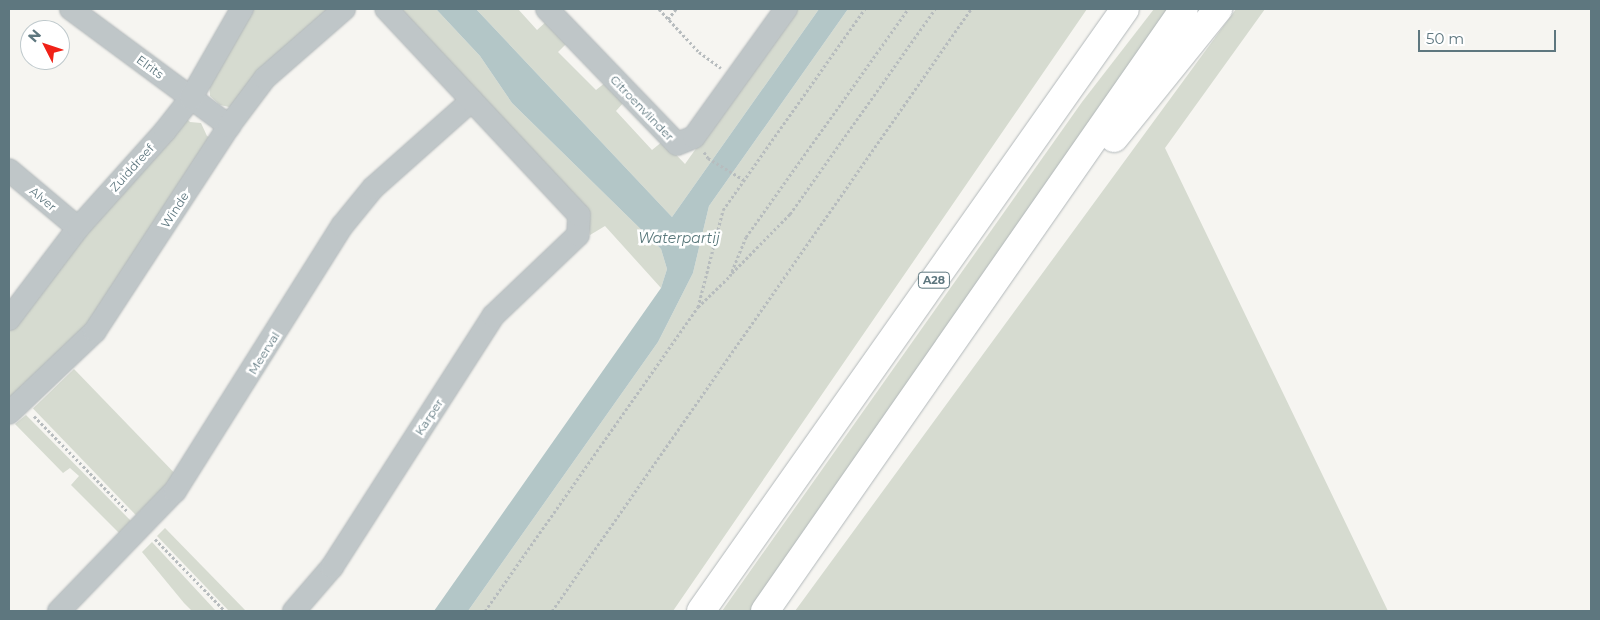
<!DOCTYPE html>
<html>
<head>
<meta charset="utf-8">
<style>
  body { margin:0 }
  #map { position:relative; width:1600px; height:620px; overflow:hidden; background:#f6f5f1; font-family:Montserrat,sans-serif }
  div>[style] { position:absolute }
  .green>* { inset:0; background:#d6dbd0; transform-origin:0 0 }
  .water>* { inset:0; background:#b3c6c7 }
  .path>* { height:3px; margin-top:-1.5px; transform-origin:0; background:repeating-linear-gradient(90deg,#b7bcbe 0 2.5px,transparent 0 5px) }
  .roads { filter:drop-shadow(0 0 1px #b2b8ba) drop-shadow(0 0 1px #b2b8ba) }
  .minor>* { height:22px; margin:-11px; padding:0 11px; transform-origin:11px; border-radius:11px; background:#bfc6c8 }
  .highway>* { height:28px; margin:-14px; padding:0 14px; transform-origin:14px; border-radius:14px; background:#fff }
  span { translate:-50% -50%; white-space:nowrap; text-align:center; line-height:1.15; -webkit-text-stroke:5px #fff; paint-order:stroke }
  .shield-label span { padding:1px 4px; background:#fff; border:1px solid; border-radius:4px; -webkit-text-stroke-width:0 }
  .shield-label { font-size:11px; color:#5e777f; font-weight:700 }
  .street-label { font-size:12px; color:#5e777f }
  .water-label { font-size:14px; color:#59787b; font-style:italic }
  .frame { position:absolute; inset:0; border:10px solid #5e777f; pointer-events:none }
  .north { position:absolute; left:20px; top:20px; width:50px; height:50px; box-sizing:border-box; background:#fff; border:1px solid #bfc9cc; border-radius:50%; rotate:311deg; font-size:14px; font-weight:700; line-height:20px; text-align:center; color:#5e777f }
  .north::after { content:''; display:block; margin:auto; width:18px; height:22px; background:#f02117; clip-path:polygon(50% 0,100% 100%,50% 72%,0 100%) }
  .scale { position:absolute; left:1418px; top:30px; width:138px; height:22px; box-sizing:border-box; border:2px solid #5e777f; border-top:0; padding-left:6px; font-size:15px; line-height:18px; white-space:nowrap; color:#5e777f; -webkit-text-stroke:4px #fff; paint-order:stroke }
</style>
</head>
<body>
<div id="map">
  <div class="green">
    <div style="clip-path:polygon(252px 9px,334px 9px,239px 100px,229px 107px,220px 105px,210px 96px,209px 83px)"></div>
    <div style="clip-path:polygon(397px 9px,436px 9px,480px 56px,512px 103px,661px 249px,667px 269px,661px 288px,605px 226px,590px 235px,585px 209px)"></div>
    <div style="clip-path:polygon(476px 9px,518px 9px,537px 30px,548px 20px,568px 42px,558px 52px,596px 90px,606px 82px,624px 102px,616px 111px,652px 150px,663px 141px,685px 164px,795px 9px,819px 9px,672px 217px)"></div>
    <div style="clip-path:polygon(848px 9px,1087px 9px,673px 611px,468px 611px,658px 342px,693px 273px,709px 206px)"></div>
    <div style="clip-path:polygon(1154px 9px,1170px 9px,752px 611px,722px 611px,1082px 102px)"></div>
    <div style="clip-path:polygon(1236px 9px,1265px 9px,1165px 148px,1388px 611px,795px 611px)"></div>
    <div style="clip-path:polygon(186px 118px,190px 122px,201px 123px,207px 136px,212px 138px,89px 327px,9px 402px,9px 331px,84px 233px)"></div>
    <div style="left:74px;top:369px;width:148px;height:57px;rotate:46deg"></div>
    <div style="clip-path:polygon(26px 415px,133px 523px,120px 534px,71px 485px,79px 476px,70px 468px,63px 473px,15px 424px)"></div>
    <div style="clip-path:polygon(165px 528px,246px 611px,229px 611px,157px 536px)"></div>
    <div style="clip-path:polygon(152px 542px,216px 611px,192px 611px,184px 603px,142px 552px)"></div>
  </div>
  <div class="water">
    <div style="clip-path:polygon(436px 9px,476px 9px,672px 217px,819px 9px,848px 9px,709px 206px,693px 273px,658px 342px,468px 611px,434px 611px,661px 288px,667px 269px,661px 249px,512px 103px,480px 56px)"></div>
  </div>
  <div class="path">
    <div style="left:659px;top:9px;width:59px;rotate:47.1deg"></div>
    <div style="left:699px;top:52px;width:27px;rotate:36deg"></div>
    <div style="left:668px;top:19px;width:13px;rotate:-51deg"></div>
    <div style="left:704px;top:152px;width:7px;rotate:56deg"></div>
    <div style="left:708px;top:158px;width:42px;rotate:31.4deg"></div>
    <div style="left:732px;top:273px;width:83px;rotate:-45.5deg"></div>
    <div style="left:790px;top:214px;width:251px;rotate:-54.7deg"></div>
    <div style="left:698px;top:307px;width:45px;rotate:-44.1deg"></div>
    <div style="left:730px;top:276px;width:42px;rotate:-67.7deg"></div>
    <div style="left:746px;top:237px;width:280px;rotate:-54.6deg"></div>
    <div style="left:34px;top:416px;width:134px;rotate:45.6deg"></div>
    <div style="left:155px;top:539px;width:100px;rotate:45.8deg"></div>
    <div style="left:485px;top:611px;width:371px;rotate:-55deg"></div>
    <div style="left:698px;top:307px;width:100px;rotate:-75.5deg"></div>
    <div style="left:723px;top:210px;width:246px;rotate:-54.8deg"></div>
    <div style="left:552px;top:611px;width:733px;rotate:-55.16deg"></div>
  </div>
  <div class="roads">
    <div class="minor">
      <div style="left:71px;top:9px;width:197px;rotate:36.5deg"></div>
      <div style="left:547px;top:9px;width:187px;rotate:46.1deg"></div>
      <div style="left:677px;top:144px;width:18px;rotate:-22deg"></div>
      <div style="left:694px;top:137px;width:158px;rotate:-54.3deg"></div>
      <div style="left:9px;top:170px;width:90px;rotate:40deg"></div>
      <div style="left:9px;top:319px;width:114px;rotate:-52.8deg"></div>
      <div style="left:78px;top:228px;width:130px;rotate:-48.1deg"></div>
      <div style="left:165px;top:131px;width:42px;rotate:-51.8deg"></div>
      <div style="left:191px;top:98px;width:103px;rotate:-60.2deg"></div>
      <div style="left:9px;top:413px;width:119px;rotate:-43.6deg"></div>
      <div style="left:95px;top:331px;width:245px;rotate:-56.8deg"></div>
      <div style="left:229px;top:126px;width:60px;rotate:-53.1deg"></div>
      <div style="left:265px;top:78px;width:105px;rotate:-41.1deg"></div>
      <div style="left:59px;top:611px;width:167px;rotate:-46deg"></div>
      <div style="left:175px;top:491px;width:313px;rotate:-57.8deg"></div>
      <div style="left:342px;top:226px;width:49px;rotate:-50.8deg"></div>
      <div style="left:373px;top:188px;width:132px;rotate:-41.6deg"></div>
      <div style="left:294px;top:611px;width:58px;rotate:-49.2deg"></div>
      <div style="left:332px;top:567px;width:298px;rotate:-57.3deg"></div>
      <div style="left:493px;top:316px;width:117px;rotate:-43.6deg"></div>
      <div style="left:578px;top:235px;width:20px;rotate:-87deg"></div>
      <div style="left:579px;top:215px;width:282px;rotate:-133.1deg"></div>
    </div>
    <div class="highway">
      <div style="left:1114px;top:138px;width:166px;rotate:-51.1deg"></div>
      <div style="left:701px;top:611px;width:736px;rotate:-54.84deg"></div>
      <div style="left:765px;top:611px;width:733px;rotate:-55.16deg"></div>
    </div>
  </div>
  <div class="shield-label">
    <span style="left:934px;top:280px">A28</span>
  </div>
  <div class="street-label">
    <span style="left:150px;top:67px;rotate:36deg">Elrits</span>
    <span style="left:642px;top:108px;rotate:46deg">Citroenvlinder</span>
    <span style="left:132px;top:168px;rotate:-48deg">Zuiddreef</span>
    <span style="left:43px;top:199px;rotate:40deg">Alver</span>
    <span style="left:175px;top:210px;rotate:-57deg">Winde</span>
    <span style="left:264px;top:353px;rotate:-58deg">Meerval</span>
    <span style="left:429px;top:417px;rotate:-57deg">Karper</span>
  </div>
  <div class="water-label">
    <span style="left:679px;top:238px">Waterpartij</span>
  </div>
  <div class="frame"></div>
  <div class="north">N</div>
  <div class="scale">50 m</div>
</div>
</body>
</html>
